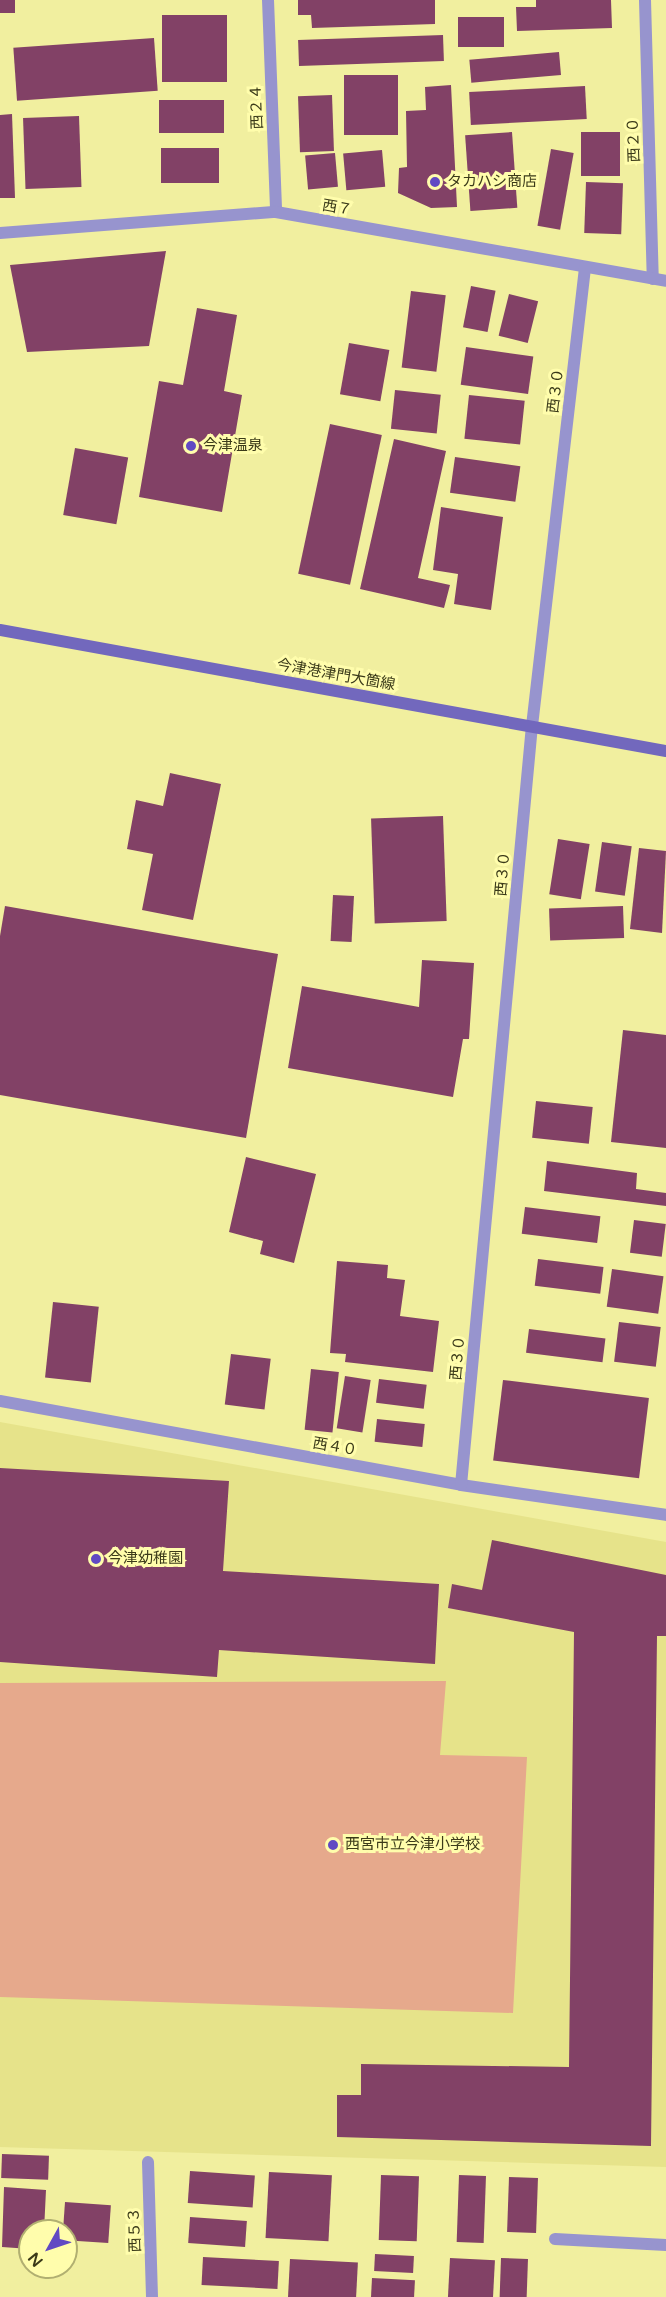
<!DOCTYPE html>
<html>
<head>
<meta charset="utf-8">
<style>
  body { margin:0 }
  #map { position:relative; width:666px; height:2297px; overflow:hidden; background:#f1ef9f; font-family:"Varela Round","Noto Sans JP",sans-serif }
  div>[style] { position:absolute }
  .built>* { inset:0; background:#e6e38a }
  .green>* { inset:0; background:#e6a98c }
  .building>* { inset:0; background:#824166; transform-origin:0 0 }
  .minor>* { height:12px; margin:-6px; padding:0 6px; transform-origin:6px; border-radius:6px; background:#9794ce }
  .secondary>* { height:12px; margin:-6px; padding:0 6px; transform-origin:6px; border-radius:6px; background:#7268bd }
  .dots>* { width:16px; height:16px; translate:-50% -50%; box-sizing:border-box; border:3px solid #fffdac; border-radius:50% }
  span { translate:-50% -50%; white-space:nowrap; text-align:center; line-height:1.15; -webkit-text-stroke:6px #fffdac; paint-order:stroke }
  .street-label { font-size:15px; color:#3b3a19 }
  .poi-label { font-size:15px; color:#3b3a19 }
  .left { translate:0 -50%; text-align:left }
  .north { position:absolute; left:18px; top:2219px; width:60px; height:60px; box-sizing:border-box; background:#fffdac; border:2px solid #b1af71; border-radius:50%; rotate:230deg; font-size:16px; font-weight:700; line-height:24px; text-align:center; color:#3b3a19 }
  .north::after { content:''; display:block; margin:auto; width:21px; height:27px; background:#614ac3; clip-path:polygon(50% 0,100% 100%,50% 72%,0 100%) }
</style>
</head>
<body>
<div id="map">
  <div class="built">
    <div style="clip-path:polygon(0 1422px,666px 1542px,666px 2167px,0 2147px)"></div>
  </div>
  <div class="green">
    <div style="clip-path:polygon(446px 1681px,440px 1755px,527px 1757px,513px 2013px,0 1997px,0 1683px)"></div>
  </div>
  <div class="building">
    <div style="left:0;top:0;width:15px;height:13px"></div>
    <div style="clip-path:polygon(298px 0,435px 0,435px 24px,312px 28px,311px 15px,298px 15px)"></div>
    <div style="clip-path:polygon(536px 0,611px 0,612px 28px,517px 31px,516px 7px,536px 7px)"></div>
    <div style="left:162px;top:15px;width:65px;height:67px"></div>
    <div style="left:458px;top:17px;width:46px;height:30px"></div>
    <div style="left:443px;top:35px;width:26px;height:145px;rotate:88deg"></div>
    <div style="left:154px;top:38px;width:53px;height:141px;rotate:86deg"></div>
    <div style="left:559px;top:52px;width:23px;height:90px;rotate:85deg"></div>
    <div style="left:398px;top:75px;width:60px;height:54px;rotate:90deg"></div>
    <div style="clip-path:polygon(451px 85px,457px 207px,431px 208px,398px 193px,399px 168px,407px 167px,406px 111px,426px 110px,425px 87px)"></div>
    <div style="left:585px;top:86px;width:33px;height:116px;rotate:87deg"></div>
    <div style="left:332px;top:95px;width:56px;height:34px;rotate:88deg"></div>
    <div style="left:224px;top:100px;width:33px;height:65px;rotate:90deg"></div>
    <div style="clip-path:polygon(12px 114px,15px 198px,0 198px,0 115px)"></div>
    <div style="left:79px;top:116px;width:71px;height:56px;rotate:88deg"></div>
    <div style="left:512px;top:132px;width:76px;height:47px;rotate:86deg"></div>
    <div style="left:581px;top:132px;width:39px;height:44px"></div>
    <div style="left:161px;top:148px;width:58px;height:35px"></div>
    <div style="left:551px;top:149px;width:23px;height:78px;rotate:10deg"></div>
    <div style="left:382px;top:150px;width:37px;height:39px;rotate:85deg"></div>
    <div style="left:335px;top:153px;width:34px;height:30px;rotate:85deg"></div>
    <div style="left:586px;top:182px;width:37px;height:51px;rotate:2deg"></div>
    <div style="clip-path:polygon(166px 251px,149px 346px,27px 352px,10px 265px)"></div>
    <div style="left:471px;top:286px;width:25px;height:42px;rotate:11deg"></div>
    <div style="left:411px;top:291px;width:35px;height:77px;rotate:7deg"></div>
    <div style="left:509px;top:294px;width:30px;height:43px;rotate:14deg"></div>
    <div style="clip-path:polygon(197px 308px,237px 315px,224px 391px,242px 395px,222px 512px,139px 497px,159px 381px,183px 385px)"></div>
    <div style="left:349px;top:343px;width:41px;height:52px;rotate:10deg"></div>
    <div style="left:466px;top:347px;width:68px;height:38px;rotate:8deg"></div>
    <div style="left:395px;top:390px;width:46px;height:39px;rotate:6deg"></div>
    <div style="left:469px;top:395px;width:56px;height:44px;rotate:6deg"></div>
    <div style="left:330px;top:424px;width:53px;height:153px;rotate:12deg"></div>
    <div style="clip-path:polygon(394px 439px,446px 451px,418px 578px,450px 585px,444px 608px,360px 589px)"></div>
    <div style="left:75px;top:448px;width:54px;height:68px;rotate:10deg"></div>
    <div style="left:455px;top:457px;width:66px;height:36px;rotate:8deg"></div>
    <div style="clip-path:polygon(441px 507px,503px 517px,491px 610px,454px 604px,458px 574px,433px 570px)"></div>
    <div style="clip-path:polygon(170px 773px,221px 784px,193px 920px,142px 910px,153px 854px,127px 849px,136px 800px,163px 806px)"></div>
    <div style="left:443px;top:816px;width:105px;height:72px;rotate:88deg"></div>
    <div style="left:558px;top:839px;width:32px;height:56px;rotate:9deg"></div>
    <div style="left:602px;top:842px;width:30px;height:50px;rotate:8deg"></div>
    <div style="clip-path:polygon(639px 848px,666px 851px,662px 933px,630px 929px)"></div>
    <div style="left:333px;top:895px;width:21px;height:46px;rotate:3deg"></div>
    <div style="clip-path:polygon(5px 906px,278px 954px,246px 1138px,0 1095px,0 936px)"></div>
    <div style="left:623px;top:906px;width:32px;height:74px;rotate:88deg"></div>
    <div style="clip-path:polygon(422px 960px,474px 963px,469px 1039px,463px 1039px,453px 1097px,288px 1068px,302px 986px,419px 1007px)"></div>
    <div style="clip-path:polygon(623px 1030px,666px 1035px,666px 1148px,611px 1142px)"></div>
    <div style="left:536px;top:1101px;width:57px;height:37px;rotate:6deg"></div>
    <div style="clip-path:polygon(246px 1157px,316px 1174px,294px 1263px,260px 1254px,263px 1241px,229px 1232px)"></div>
    <div style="clip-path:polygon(547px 1161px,637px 1173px,636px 1189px,666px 1193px,666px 1206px,544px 1191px)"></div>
    <div style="left:525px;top:1207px;width:76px;height:27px;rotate:7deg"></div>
    <div style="left:634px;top:1220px;width:32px;height:33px;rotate:7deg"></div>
    <div style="left:538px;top:1259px;width:66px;height:27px;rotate:7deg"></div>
    <div style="clip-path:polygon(337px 1261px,388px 1265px,387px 1278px,405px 1280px,400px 1316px,439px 1321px,433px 1372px,345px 1362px,346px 1354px,330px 1353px)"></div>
    <div style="left:612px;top:1269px;width:52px;height:38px;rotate:8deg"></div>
    <div style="left:53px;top:1302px;width:46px;height:76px;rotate:6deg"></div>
    <div style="left:619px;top:1322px;width:42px;height:40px;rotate:7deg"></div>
    <div style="left:529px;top:1329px;width:77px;height:24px;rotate:7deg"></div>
    <div style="left:231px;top:1354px;width:40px;height:51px;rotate:7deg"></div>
    <div style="left:311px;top:1369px;width:28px;height:61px;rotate:6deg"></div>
    <div style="left:345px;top:1376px;width:26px;height:53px;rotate:9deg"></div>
    <div style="left:379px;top:1379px;width:48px;height:24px;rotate:7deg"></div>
    <div style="left:503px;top:1380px;width:147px;height:81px;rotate:7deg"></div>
    <div style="left:377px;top:1419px;width:48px;height:23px;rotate:6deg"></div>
    <div style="clip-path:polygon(0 1468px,229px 1481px,223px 1571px,439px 1584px,435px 1664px,219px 1650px,217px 1677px,0 1662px)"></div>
    <div style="clip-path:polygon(492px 1540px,666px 1575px,666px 1636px,657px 1636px,651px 2146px,337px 2137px,337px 2095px,361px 2095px,361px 2064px,569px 2067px,574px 1632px,448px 1608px,452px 1584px,482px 1590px)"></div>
    <div style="left:2px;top:2154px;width:47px;height:24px;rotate:2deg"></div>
    <div style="left:190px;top:2171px;width:65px;height:32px;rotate:4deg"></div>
    <div style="left:269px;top:2172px;width:63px;height:66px;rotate:3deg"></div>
    <div style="left:381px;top:2175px;width:38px;height:65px;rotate:2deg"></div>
    <div style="left:459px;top:2175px;width:27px;height:67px;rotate:2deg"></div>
    <div style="left:509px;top:2177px;width:29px;height:55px;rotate:2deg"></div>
    <div style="clip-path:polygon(4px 2187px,46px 2190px,44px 2231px,30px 2231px,30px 2249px,2px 2247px)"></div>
    <div style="left:65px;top:2202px;width:46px;height:38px;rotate:4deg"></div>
    <div style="left:190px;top:2217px;width:57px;height:26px;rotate:4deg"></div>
    <div style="left:375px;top:2254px;width:39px;height:17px;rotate:3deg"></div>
    <div style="left:203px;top:2257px;width:76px;height:28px;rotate:3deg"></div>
    <div style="left:450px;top:2258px;width:45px;height:39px;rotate:3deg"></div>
    <div style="left:501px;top:2258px;width:27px;height:39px;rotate:2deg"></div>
    <div style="left:290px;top:2259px;width:68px;height:38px;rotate:3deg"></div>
    <div style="left:372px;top:2278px;width:43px;height:19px;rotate:3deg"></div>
  </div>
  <div class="minor">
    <div style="left:268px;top:0;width:212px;rotate:87.8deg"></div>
    <div style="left:645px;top:0;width:279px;rotate:88.4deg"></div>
    <div style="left:0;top:233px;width:277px;rotate:-4.4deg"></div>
    <div style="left:276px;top:212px;width:396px;rotate:10deg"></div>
    <div style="left:0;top:1401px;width:469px;rotate:10.3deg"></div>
    <div style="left:461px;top:1485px;width:207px;rotate:8.3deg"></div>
    <div style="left:461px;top:1485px;width:762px;rotate:-84.66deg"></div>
    <div style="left:532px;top:726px;width:462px;rotate:-83.4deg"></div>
    <div style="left:148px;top:2162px;width:135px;rotate:88.3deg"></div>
    <div style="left:555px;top:2239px;width:111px;rotate:3.1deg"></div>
  </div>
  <div class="secondary">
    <div style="left:0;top:630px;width:677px;rotate:10.3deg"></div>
  </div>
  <div class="dots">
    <div style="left:435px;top:182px;background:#614ac3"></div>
    <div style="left:191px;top:446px;background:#614ac3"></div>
    <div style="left:96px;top:1559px;background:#614ac3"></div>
    <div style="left:333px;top:1845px;background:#614ac3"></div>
  </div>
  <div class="street-label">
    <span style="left:257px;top:107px;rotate:-92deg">西２４</span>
    <span style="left:634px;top:140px;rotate:-92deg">西２０</span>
    <span style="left:337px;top:208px;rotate:10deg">西７</span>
    <span style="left:556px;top:391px;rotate:-83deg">西３０</span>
    <span style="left:336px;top:675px;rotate:10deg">今津港津門大箇線</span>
    <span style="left:503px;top:874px;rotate:-85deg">西３０</span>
    <span style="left:458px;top:1358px;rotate:-85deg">西３０</span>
    <span style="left:335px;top:1447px;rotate:10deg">西４０</span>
    <span style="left:135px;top:2230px;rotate:-92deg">西５３</span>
  </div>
  <div class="poi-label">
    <span class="left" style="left:447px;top:182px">タカハシ商店</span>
    <span class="left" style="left:203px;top:446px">今津温泉</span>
    <span class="left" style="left:108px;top:1559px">今津幼稚園</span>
    <span class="left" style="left:345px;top:1845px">西宮市立今津小学校</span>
  </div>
  <div class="north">N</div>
</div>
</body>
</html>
